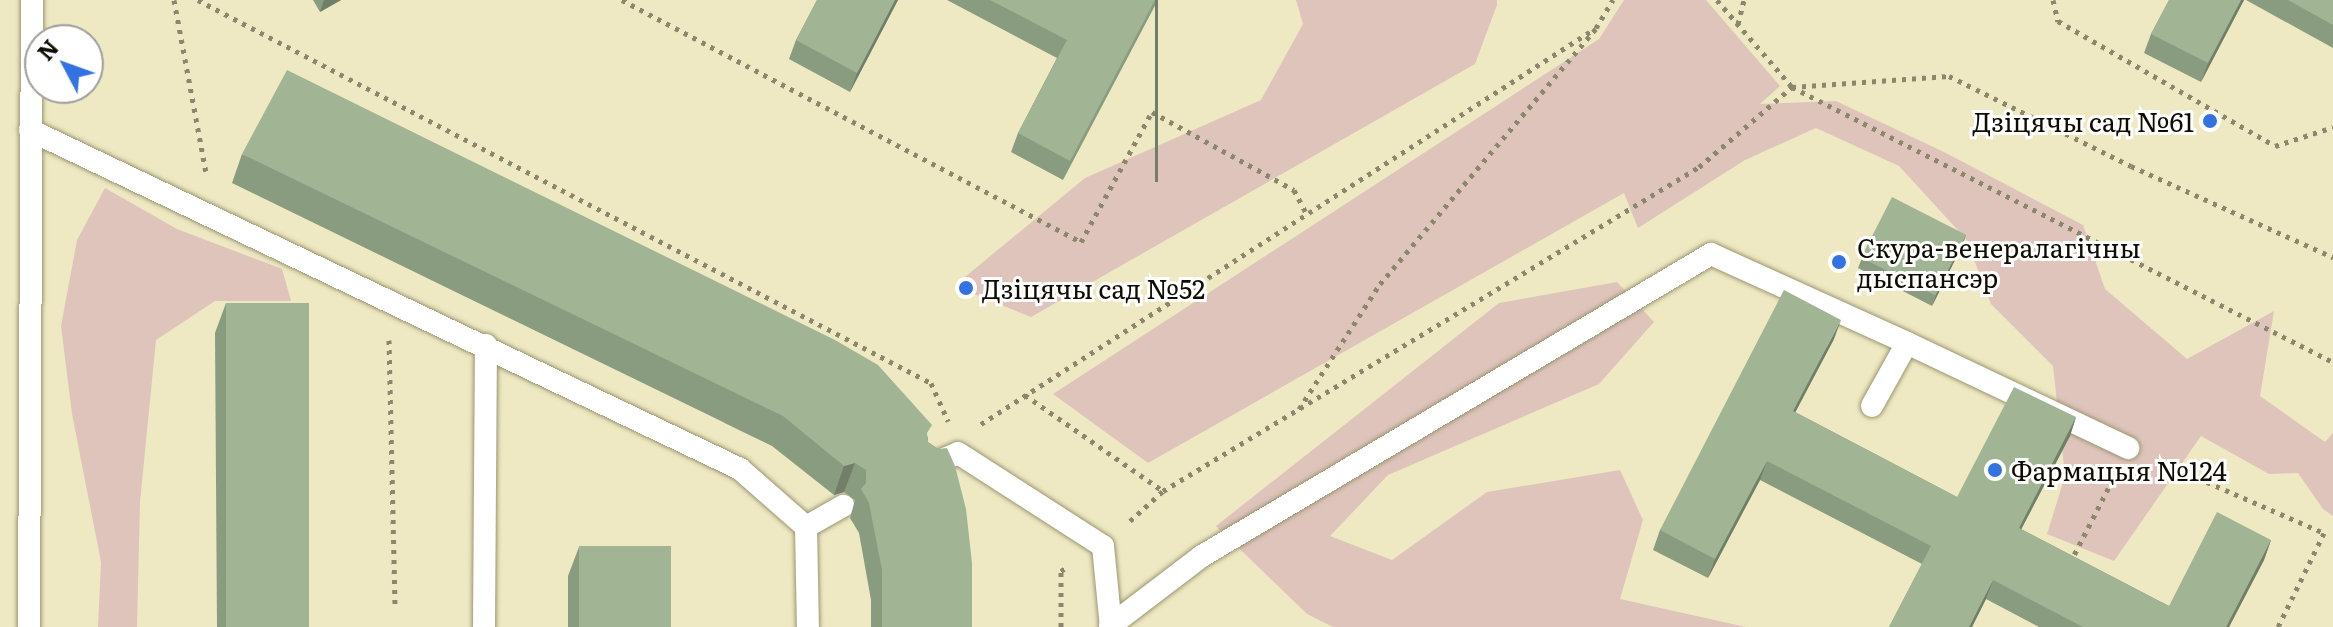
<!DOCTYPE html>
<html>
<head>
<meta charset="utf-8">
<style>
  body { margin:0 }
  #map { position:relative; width:2333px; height:627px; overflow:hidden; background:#eee9c3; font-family:Literata,serif }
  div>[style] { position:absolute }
  .green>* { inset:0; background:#dfc4bc }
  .path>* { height:5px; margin-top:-2.5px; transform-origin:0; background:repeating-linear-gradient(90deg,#8b876d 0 4px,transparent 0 10px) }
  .roads { filter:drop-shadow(0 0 2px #9b9672) drop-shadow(0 0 2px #9b9672) }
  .lane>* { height:22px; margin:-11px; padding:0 11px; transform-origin:11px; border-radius:11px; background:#fff }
  .wall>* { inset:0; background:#8a9c80 }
  .shaded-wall>* { inset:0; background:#717f68; transform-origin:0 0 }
  .building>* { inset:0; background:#a1b595; transform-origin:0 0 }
  .dots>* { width:22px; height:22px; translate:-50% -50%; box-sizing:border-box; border:4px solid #fff; border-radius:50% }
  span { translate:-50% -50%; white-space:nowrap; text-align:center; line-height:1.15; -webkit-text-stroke:6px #fff; paint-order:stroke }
  .poi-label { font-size:26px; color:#0f0d02 }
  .right { translate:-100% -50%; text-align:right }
  .left { translate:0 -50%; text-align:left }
  .north { position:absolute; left:24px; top:24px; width:80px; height:80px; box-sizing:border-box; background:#fff; border:2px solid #9f9e9a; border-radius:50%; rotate:311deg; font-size:22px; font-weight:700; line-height:32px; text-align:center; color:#0f0d02 }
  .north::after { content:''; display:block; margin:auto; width:28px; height:36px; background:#3373e1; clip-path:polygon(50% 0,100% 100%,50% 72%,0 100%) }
</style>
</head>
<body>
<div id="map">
  <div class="green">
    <div style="clip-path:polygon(1296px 0,1497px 0,1497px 5px,1475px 64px,1031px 317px,954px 286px,1085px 178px,1261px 100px,1303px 24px)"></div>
    <div style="clip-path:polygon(1624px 0,1706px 0,1780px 86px,1760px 104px,1836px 101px,1946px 153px,2083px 225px,2105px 289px,2187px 359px,2274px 311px,2260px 396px,2325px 442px,2333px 433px,2333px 516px,2323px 509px,2298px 473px,2269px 474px,2201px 436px,2114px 561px,2047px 534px,2065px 476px,2053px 366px,1991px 304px,1966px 239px,1899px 166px,1816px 128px,1745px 160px,1638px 228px,1624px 193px,1148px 463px,1053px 394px,1599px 39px)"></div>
    <div style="clip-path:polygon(105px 188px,177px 229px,282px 269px,291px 301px,215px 301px,156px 340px,140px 502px,137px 627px,98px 627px,101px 562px,72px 414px,61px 326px,77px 240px)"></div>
    <div style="clip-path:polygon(1617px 282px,1654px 322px,1599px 384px,1388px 475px,1330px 536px,1392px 560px,1487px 492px,1620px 470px,1643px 520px,1620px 599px,1746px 627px,1333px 627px,1307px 614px,1216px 526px,1499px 303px)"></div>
  </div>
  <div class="path">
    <div style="left:174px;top:0;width:175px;rotate:79.5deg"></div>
    <div style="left:198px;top:0;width:827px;rotate:27.59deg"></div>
    <div style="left:931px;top:383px;width:42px;rotate:65.9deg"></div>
    <div style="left:622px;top:0;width:519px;rotate:27.8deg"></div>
    <div style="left:1081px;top:242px;width:148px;rotate:-61.4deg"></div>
    <div style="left:1152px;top:112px;width:162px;rotate:28.8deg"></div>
    <div style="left:1294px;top:190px;width:27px;rotate:62deg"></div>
    <div style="left:1717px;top:0;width:115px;rotate:49.2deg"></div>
    <div style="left:1792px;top:87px;width:607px;rotate:26.95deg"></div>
    <div style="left:2053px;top:0;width:22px;rotate:77deg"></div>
    <div style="left:2058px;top:21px;width:250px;rotate:29.9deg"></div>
    <div style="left:2275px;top:146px;width:61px;rotate:-18.1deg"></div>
    <div style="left:1738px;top:24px;width:25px;rotate:-76deg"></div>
    <div style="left:389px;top:340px;width:265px;rotate:88.7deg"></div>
    <div style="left:1025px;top:395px;width:168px;rotate:34.8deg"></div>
    <div style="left:1299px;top:409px;width:149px;rotate:-57.1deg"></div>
    <div style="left:1380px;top:284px;width:335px;rotate:-49.8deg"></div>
    <div style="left:1596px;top:28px;width:33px;rotate:-59deg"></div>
    <div style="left:981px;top:424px;width:731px;rotate:-32.78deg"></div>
    <div style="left:2161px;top:462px;width:178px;rotate:23.5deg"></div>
    <div style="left:2324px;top:533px;width:105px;rotate:116.1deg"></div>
    <div style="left:1130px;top:521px;width:45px;rotate:-42.3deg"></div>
    <div style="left:1163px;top:491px;width:626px;rotate:-31.15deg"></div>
    <div style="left:1699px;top:167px;width:123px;rotate:-40.7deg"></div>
    <div style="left:1792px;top:87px;width:157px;rotate:-4deg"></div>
    <div style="left:1949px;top:76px;width:203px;rotate:26.3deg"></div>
    <div style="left:2131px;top:166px;width:222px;rotate:24.3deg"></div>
    <div style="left:2070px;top:563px;width:94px;rotate:-62.9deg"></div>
    <div style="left:1061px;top:627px;width:56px;rotate:-90deg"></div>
    <div style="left:1061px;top:571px;width:7px;rotate:-34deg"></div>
  </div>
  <div class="roads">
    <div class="lane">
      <div style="left:30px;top:130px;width:787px;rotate:25.52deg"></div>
      <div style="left:740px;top:469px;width:88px;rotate:41.3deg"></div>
      <div style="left:806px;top:527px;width:100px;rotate:88.9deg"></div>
      <div style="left:1907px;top:343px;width:245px;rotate:25.4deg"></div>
      <div style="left:930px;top:465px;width:30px;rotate:-23deg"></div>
      <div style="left:958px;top:453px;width:172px;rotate:32.7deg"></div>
      <div style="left:1103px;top:546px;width:81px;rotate:84.4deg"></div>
      <div style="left:806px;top:527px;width:43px;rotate:-29.6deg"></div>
      <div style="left:1110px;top:626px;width:116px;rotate:-37.3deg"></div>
      <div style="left:1202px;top:556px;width:592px;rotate:-30.68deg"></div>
      <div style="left:1711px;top:254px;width:215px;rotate:24.4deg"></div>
      <div style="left:1907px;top:343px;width:72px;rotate:119.1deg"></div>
      <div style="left:29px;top:627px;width:627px;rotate:-89.73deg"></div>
      <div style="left:484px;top:627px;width:282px;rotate:-89.6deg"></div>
    </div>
  </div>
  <div class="wall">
    <div style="clip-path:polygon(313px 0,341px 0,320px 12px)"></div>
    <div style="clip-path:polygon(817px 0,898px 0,850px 92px,789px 59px,796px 40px)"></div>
    <div style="clip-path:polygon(947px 0,1158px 0,1063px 180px,1011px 152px,1018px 133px,1057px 58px)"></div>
    <div style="clip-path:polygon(2169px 0,2244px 0,2201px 82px,2144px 53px,2151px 34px)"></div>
    <div style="clip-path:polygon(2246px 0,2333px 0,2333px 48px)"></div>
    <div style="clip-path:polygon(242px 154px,928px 437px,928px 442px,938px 449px,972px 627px,871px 627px,871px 600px,859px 533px,850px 518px,855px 500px,844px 492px,834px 495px,772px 446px,232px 183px)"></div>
    <div style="clip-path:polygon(1966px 235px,1962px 246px,1932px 306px,1858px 268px,1862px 258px)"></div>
    <div style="clip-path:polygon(226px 303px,309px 627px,217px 627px,215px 333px)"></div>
    <div style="clip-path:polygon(1834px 339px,1795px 412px,1957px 497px,2076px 417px,2070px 436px,2021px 529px,2169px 606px,2271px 540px,2264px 560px,2229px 627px,2039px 627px,1986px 599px,1972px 627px,1889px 627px,1922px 564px,1760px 480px,1708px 578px,1653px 550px,1660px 530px)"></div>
    <div style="clip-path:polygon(579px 547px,671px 627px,568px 627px,568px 576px)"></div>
  </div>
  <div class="shaded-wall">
    <div style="clip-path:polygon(324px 0,341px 0,320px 12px)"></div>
    <div style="clip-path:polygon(895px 0,898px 0,850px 92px,857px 73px)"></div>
    <div style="left:1155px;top:0;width:3px;height:182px"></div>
    <div style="clip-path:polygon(2241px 0,2244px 0,2201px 82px,2208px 63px)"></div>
    <div style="clip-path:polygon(1966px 235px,1962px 246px,1932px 306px,1936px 295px)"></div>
    <div style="clip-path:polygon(1841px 320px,1834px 339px,1786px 430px,1793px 411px)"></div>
    <div style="clip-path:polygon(2076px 417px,2070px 436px,2012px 547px,2019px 528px)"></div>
    <div style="clip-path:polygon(1767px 461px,1760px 480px,1708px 578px,1715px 559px)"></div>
    <div style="clip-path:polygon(855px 463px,844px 492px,834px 495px,844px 466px)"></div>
    <div style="clip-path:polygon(2271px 540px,2264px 560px,2229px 627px,2226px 627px)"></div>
    <div style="clip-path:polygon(1993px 580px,1986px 599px,1972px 627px,1969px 627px)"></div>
  </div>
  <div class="building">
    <div style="clip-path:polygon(817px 0,895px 0,857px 73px,796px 40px)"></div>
    <div style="clip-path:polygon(990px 0,1155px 0,1070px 161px,1018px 133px,1067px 40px)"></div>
    <div style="clip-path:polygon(2169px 0,2241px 0,2208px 63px,2151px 34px)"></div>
    <div style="clip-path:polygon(2288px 0,2333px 0,2333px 25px)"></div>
    <div style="clip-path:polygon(287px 70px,835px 340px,878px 365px,932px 425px,927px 433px,928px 442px,938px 449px,947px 448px,955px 466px,966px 509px,972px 563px,972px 627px,882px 627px,882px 570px,869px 503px,861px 489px,866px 483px,866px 470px,855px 463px,844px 466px,783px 416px,242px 154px)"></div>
    <div style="left:1892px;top:197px;width:83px;height:68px;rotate:27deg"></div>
    <div style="clip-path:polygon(1784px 290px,1841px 320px,1793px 411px,1957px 497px,2014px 387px,2076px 417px,2019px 528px,2169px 606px,2217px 512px,2271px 540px,2226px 627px,2083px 627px,1993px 580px,1969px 627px,1889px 627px,1931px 546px,1767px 461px,1715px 559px,1660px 530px)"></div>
    <div style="left:226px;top:303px;width:83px;height:324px"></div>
    <div style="left:671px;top:546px;width:81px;height:92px;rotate:90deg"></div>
  </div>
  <div class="dots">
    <div style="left:2210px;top:121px;background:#3373e1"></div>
    <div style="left:1839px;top:262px;background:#3373e1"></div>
    <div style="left:966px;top:288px;background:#3373e1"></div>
    <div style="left:1995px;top:470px;background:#3373e1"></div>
  </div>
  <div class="poi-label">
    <span class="right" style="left:2194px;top:121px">Дзіцячы сад №61</span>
    <span class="left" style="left:1857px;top:262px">Скура-венералагічны<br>дыспансэр</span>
    <span class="left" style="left:982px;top:288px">Дзіцячы сад №52</span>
    <span class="left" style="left:2011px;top:470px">Фармацыя №124</span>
  </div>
  <div class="north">N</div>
</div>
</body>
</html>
